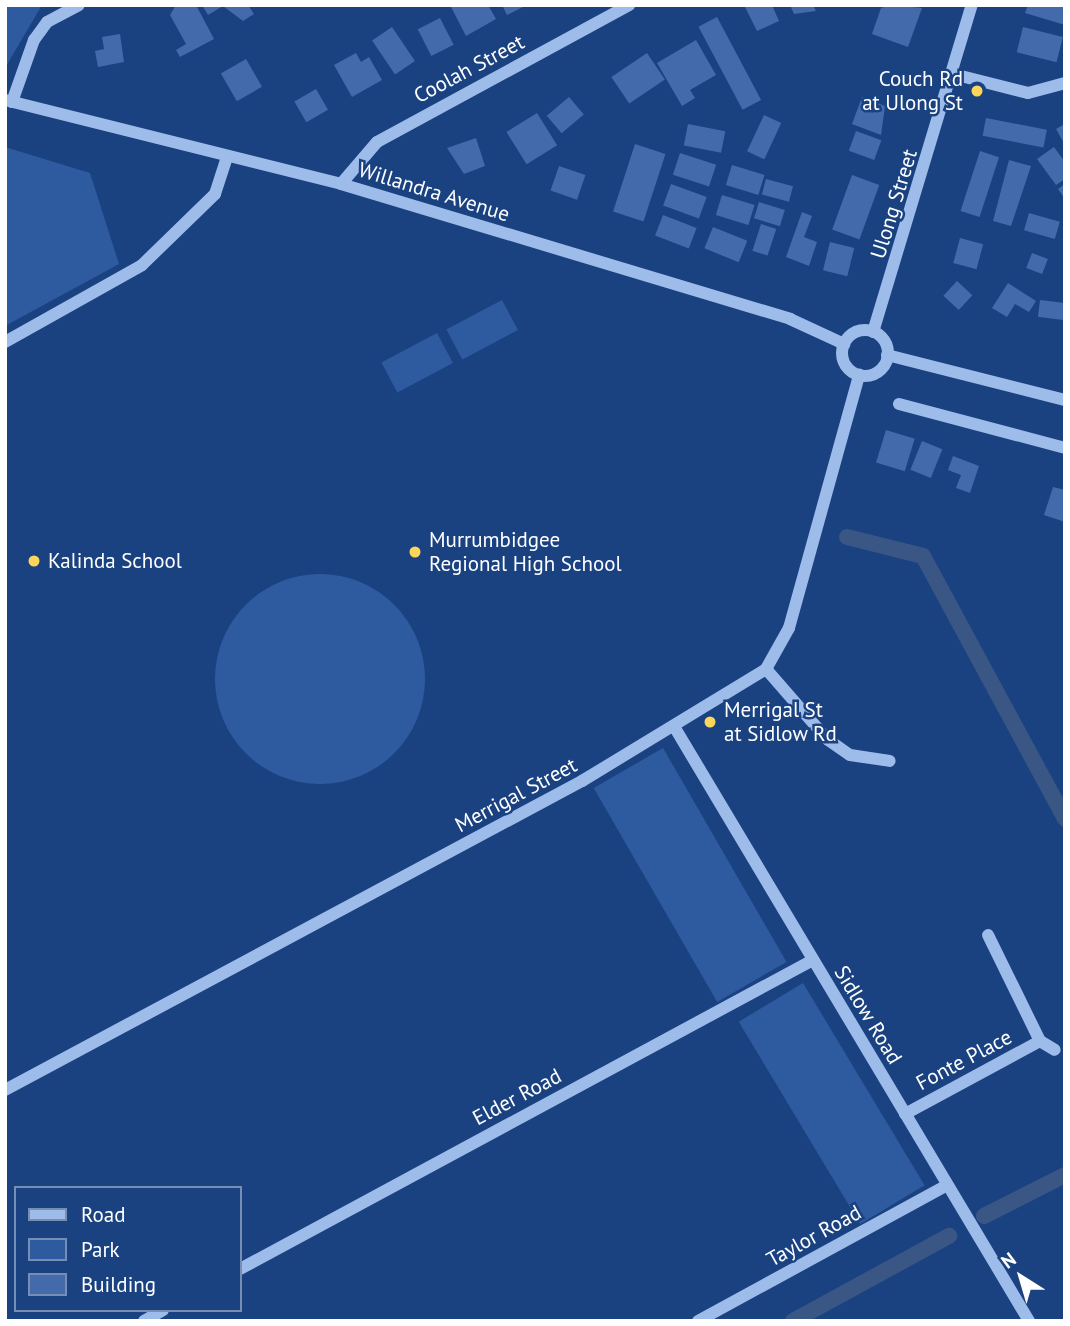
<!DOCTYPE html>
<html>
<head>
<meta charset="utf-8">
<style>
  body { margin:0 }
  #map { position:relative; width:1070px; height:1326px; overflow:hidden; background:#1a4281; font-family:"PT Sans",sans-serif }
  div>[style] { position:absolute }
  .green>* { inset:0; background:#2e5aa0; transform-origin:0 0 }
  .round { border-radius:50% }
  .canal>* { height:16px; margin:-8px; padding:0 8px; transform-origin:8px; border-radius:8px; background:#395685 }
  .building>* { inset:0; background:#436bab; transform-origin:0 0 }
  .minor>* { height:12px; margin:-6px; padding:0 6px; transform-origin:6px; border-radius:6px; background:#9ebcea }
  .minor>.ring { margin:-6px; padding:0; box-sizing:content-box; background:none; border:12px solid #9ebcea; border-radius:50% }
  .dots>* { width:19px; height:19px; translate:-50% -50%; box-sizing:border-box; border:4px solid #1a4281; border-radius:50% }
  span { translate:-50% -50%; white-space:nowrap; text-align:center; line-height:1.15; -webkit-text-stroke:5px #1a4281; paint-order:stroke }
  .street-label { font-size:21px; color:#fff }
  .poi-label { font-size:21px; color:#fff }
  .right { translate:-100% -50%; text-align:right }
  .left { translate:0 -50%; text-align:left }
  .frame { position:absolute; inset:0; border:7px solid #fff; pointer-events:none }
  .legend { position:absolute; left:14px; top:1186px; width:228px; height:126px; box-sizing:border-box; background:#1a4281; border:2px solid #768eb3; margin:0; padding:9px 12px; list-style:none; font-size:21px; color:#fff }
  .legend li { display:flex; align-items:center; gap:14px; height:35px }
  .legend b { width:35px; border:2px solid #768eb3 }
  .north { position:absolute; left:986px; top:1242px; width:70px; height:70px; -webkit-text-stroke:5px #1a4281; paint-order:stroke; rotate:323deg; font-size:19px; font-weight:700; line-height:28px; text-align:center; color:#fff }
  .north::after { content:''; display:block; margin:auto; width:24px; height:32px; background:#fff; clip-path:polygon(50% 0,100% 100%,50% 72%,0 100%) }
</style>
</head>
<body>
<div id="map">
  <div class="green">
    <div style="clip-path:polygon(5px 5px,42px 5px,5px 68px)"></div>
    <div style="clip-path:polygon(5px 147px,90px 173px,119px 264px,5px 326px)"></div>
    <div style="left:502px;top:300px;width:34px;height:63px;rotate:62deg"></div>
    <div style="left:437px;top:333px;width:34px;height:63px;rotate:62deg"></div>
    <div class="round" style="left:215px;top:574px;width:210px;height:210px"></div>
    <div style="left:663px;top:748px;width:247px;height:80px;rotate:60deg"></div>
    <div style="left:803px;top:983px;width:236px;height:75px;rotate:59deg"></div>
  </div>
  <div class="canal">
    <div style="left:847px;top:537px;width:78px;rotate:14deg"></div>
    <div style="left:923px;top:556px;width:299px;rotate:61.6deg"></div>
    <div style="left:984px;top:1216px;width:91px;rotate:-26.8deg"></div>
    <div style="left:793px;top:1321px;width:178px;rotate:-28.6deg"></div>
  </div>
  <div class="building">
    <div style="clip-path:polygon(176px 5px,196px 5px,214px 39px,180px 57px,176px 50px,186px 44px,170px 15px)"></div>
    <div style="clip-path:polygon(202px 5px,248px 5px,254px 14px,243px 21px,223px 6px,208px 15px)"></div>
    <div style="clip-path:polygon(450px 5px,488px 5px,496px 19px,466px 36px)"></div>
    <div style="clip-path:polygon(502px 5px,527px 5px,507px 15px)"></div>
    <div style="clip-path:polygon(744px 5px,772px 5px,779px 21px,757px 31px)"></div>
    <div style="clip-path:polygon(790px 5px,813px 5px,816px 11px,794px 14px)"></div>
    <div style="clip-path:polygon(891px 5px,922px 8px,908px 47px,872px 34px,881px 8px)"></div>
    <div style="clip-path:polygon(1028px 5px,1065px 5px,1065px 25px,1025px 13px)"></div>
    <div style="left:717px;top:17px;width:94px;height:21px;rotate:62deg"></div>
    <div style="left:440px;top:18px;width:30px;height:25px;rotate:63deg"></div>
    <div style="left:392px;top:27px;width:41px;height:24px;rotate:56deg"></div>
    <div style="left:1023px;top:27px;width:41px;height:26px;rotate:14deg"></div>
    <div style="clip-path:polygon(120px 34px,124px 62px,98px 67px,95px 51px,104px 49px,102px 37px)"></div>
    <div style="clip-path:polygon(696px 40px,716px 75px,690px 90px,695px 98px,682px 106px,657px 63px)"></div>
    <div style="clip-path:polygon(356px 53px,361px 62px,369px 57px,382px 80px,352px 97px,334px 65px)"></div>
    <div style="left:647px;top:53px;width:32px;height:43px;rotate:56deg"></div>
    <div style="left:246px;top:59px;width:32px;height:29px;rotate:60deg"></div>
    <div style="left:316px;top:89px;width:24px;height:25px;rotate:60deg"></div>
    <div style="left:569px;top:97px;width:23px;height:29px;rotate:50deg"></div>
    <div style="clip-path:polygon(862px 97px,885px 106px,881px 135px,852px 124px)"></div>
    <div style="left:537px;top:113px;width:38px;height:36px;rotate:58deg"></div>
    <div style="left:764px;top:115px;width:19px;height:40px;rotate:25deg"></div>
    <div style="left:986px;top:118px;width:62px;height:18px;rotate:11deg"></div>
    <div style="left:688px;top:124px;width:38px;height:22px;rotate:11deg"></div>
    <div style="clip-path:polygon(1065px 124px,1065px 145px,1056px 129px)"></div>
    <div style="left:856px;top:131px;width:27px;height:21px;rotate:20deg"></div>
    <div style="clip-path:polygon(476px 138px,485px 166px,464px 174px,447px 148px)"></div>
    <div style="left:635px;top:144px;width:32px;height:71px;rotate:18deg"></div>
    <div style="clip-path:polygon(1054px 147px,1065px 162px,1065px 179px,1056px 185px,1037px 159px)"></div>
    <div style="left:980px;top:151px;width:20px;height:63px;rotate:18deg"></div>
    <div style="left:680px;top:153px;width:38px;height:23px;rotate:18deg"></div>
    <div style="clip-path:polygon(1009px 160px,1031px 166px,1011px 226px,993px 221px)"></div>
    <div style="left:732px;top:165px;width:34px;height:21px;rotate:17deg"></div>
    <div style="left:559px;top:166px;width:28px;height:26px;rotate:19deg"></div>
    <div style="left:852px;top:175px;width:29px;height:58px;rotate:20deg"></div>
    <div style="left:766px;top:179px;width:28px;height:16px;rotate:15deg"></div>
    <div style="left:671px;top:184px;width:38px;height:23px;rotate:20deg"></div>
    <div style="clip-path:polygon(1065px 184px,1065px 199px,1058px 189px)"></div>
    <div style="left:722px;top:195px;width:34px;height:21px;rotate:17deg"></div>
    <div style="left:759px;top:202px;width:27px;height:17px;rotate:17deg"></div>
    <div style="clip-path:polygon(802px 212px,812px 216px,804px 237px,817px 242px,809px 266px,786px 257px)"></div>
    <div style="left:1029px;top:213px;width:32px;height:18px;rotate:16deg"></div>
    <div style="left:663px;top:215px;width:36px;height:22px;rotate:21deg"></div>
    <div style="left:761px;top:224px;width:16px;height:28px;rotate:18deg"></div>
    <div style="left:713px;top:227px;width:37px;height:23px;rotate:22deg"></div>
    <div style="left:960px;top:238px;width:24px;height:26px;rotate:15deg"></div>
    <div style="left:830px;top:242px;width:25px;height:29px;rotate:14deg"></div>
    <div style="left:1032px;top:253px;width:17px;height:16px;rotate:21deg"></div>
    <div style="left:957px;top:281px;width:21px;height:20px;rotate:43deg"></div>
    <div style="clip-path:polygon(1008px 283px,1036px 301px,1029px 312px,1015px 304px,1007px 317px,992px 308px)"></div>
    <div style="left:1040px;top:300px;width:25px;height:17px;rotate:7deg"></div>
    <div style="left:886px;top:430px;width:30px;height:34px;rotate:17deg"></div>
    <div style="left:922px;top:441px;width:22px;height:31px;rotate:22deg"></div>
    <div style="clip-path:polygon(953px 456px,979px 466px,970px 493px,956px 488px,961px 475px,948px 470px)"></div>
    <div style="clip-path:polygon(1053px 487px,1065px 490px,1065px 522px,1044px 515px)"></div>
  </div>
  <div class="minor">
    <div style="left:953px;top:74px;width:77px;rotate:14.2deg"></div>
    <div style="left:1028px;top:93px;width:38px;rotate:-15deg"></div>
    <div style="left:5px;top:100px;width:346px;rotate:14deg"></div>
    <div style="left:341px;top:184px;width:469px;rotate:16.7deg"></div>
    <div style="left:790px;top:319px;width:60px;rotate:24.8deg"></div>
    <div style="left:12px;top:102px;width:66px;rotate:-70.5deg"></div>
    <div style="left:34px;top:40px;width:22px;rotate:-54deg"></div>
    <div style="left:47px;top:22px;width:36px;rotate:-28deg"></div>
    <div style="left:341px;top:184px;width:55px;rotate:-49.4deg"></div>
    <div style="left:377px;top:142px;width:287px;rotate:-28.5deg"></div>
    <div class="ring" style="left:842px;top:330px;width:34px;height:34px"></div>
    <div style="left:873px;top:332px;width:342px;rotate:-73.2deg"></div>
    <div style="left:5px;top:342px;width:157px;rotate:-29.3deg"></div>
    <div style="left:142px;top:265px;width:102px;rotate:-44.2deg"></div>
    <div style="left:215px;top:194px;width:40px;rotate:-72deg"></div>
    <div style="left:887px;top:355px;width:184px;rotate:14.2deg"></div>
    <div style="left:899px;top:404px;width:172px;rotate:14.8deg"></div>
    <div style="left:766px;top:669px;width:93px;rotate:48.9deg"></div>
    <div style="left:827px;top:739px;width:28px;rotate:35deg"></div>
    <div style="left:850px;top:755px;width:40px;rotate:8.5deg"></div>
    <div style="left:675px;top:728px;width:691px;rotate:59.16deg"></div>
    <div style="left:1040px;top:1041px;width:17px;rotate:31deg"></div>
    <div style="left:5px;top:1090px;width:655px;rotate:-28.17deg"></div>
    <div style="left:582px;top:781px;width:215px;rotate:-31.3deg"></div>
    <div style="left:766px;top:669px;width:47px;rotate:-60.7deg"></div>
    <div style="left:789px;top:628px;width:263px;rotate:-74.5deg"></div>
    <div style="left:905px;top:1114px;width:153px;rotate:-28.4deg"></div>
    <div style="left:1040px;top:1041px;width:118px;rotate:-116.1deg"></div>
    <div style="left:240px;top:1269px;width:651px;rotate:-28.34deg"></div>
    <div style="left:144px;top:1321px;width:22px;rotate:-30deg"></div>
    <div style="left:698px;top:1321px;width:284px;rotate:-28.6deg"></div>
  </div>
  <div class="dots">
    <div style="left:977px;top:91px;background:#fcd65a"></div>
    <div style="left:415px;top:552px;background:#fcd65a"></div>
    <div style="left:34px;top:561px;background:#fcd65a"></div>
    <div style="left:710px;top:722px;background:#fcd65a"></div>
  </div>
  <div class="street-label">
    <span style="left:469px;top:69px;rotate:-28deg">Coolah Street</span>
    <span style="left:434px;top:192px;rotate:17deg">Willandra Avenue</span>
    <span style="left:894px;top:204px;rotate:-73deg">Ulong Street</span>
    <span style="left:516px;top:795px;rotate:-28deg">Merrigal Street</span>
    <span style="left:868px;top:1015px;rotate:59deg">Sidlow Road</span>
    <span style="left:964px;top:1060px;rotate:-28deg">Fonte Place</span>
    <span style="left:517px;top:1097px;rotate:-28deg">Elder Road</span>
    <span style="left:814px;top:1236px;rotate:-29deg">Taylor Road</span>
  </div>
  <div class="poi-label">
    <span class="right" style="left:963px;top:91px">Couch Rd<br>at Ulong St</span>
    <span class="left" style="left:429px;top:552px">Murrumbidgee<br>Regional High School</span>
    <span class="left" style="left:48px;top:561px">Kalinda School</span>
    <span class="left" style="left:724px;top:722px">Merrigal St<br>at Sidlow Rd</span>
  </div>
  <div class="frame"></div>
  <ul class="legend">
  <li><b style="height:9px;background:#9ebcea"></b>Road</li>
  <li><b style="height:19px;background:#2e5aa0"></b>Park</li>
  <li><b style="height:19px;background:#436bab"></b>Building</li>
  </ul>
  <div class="north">N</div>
</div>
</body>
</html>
